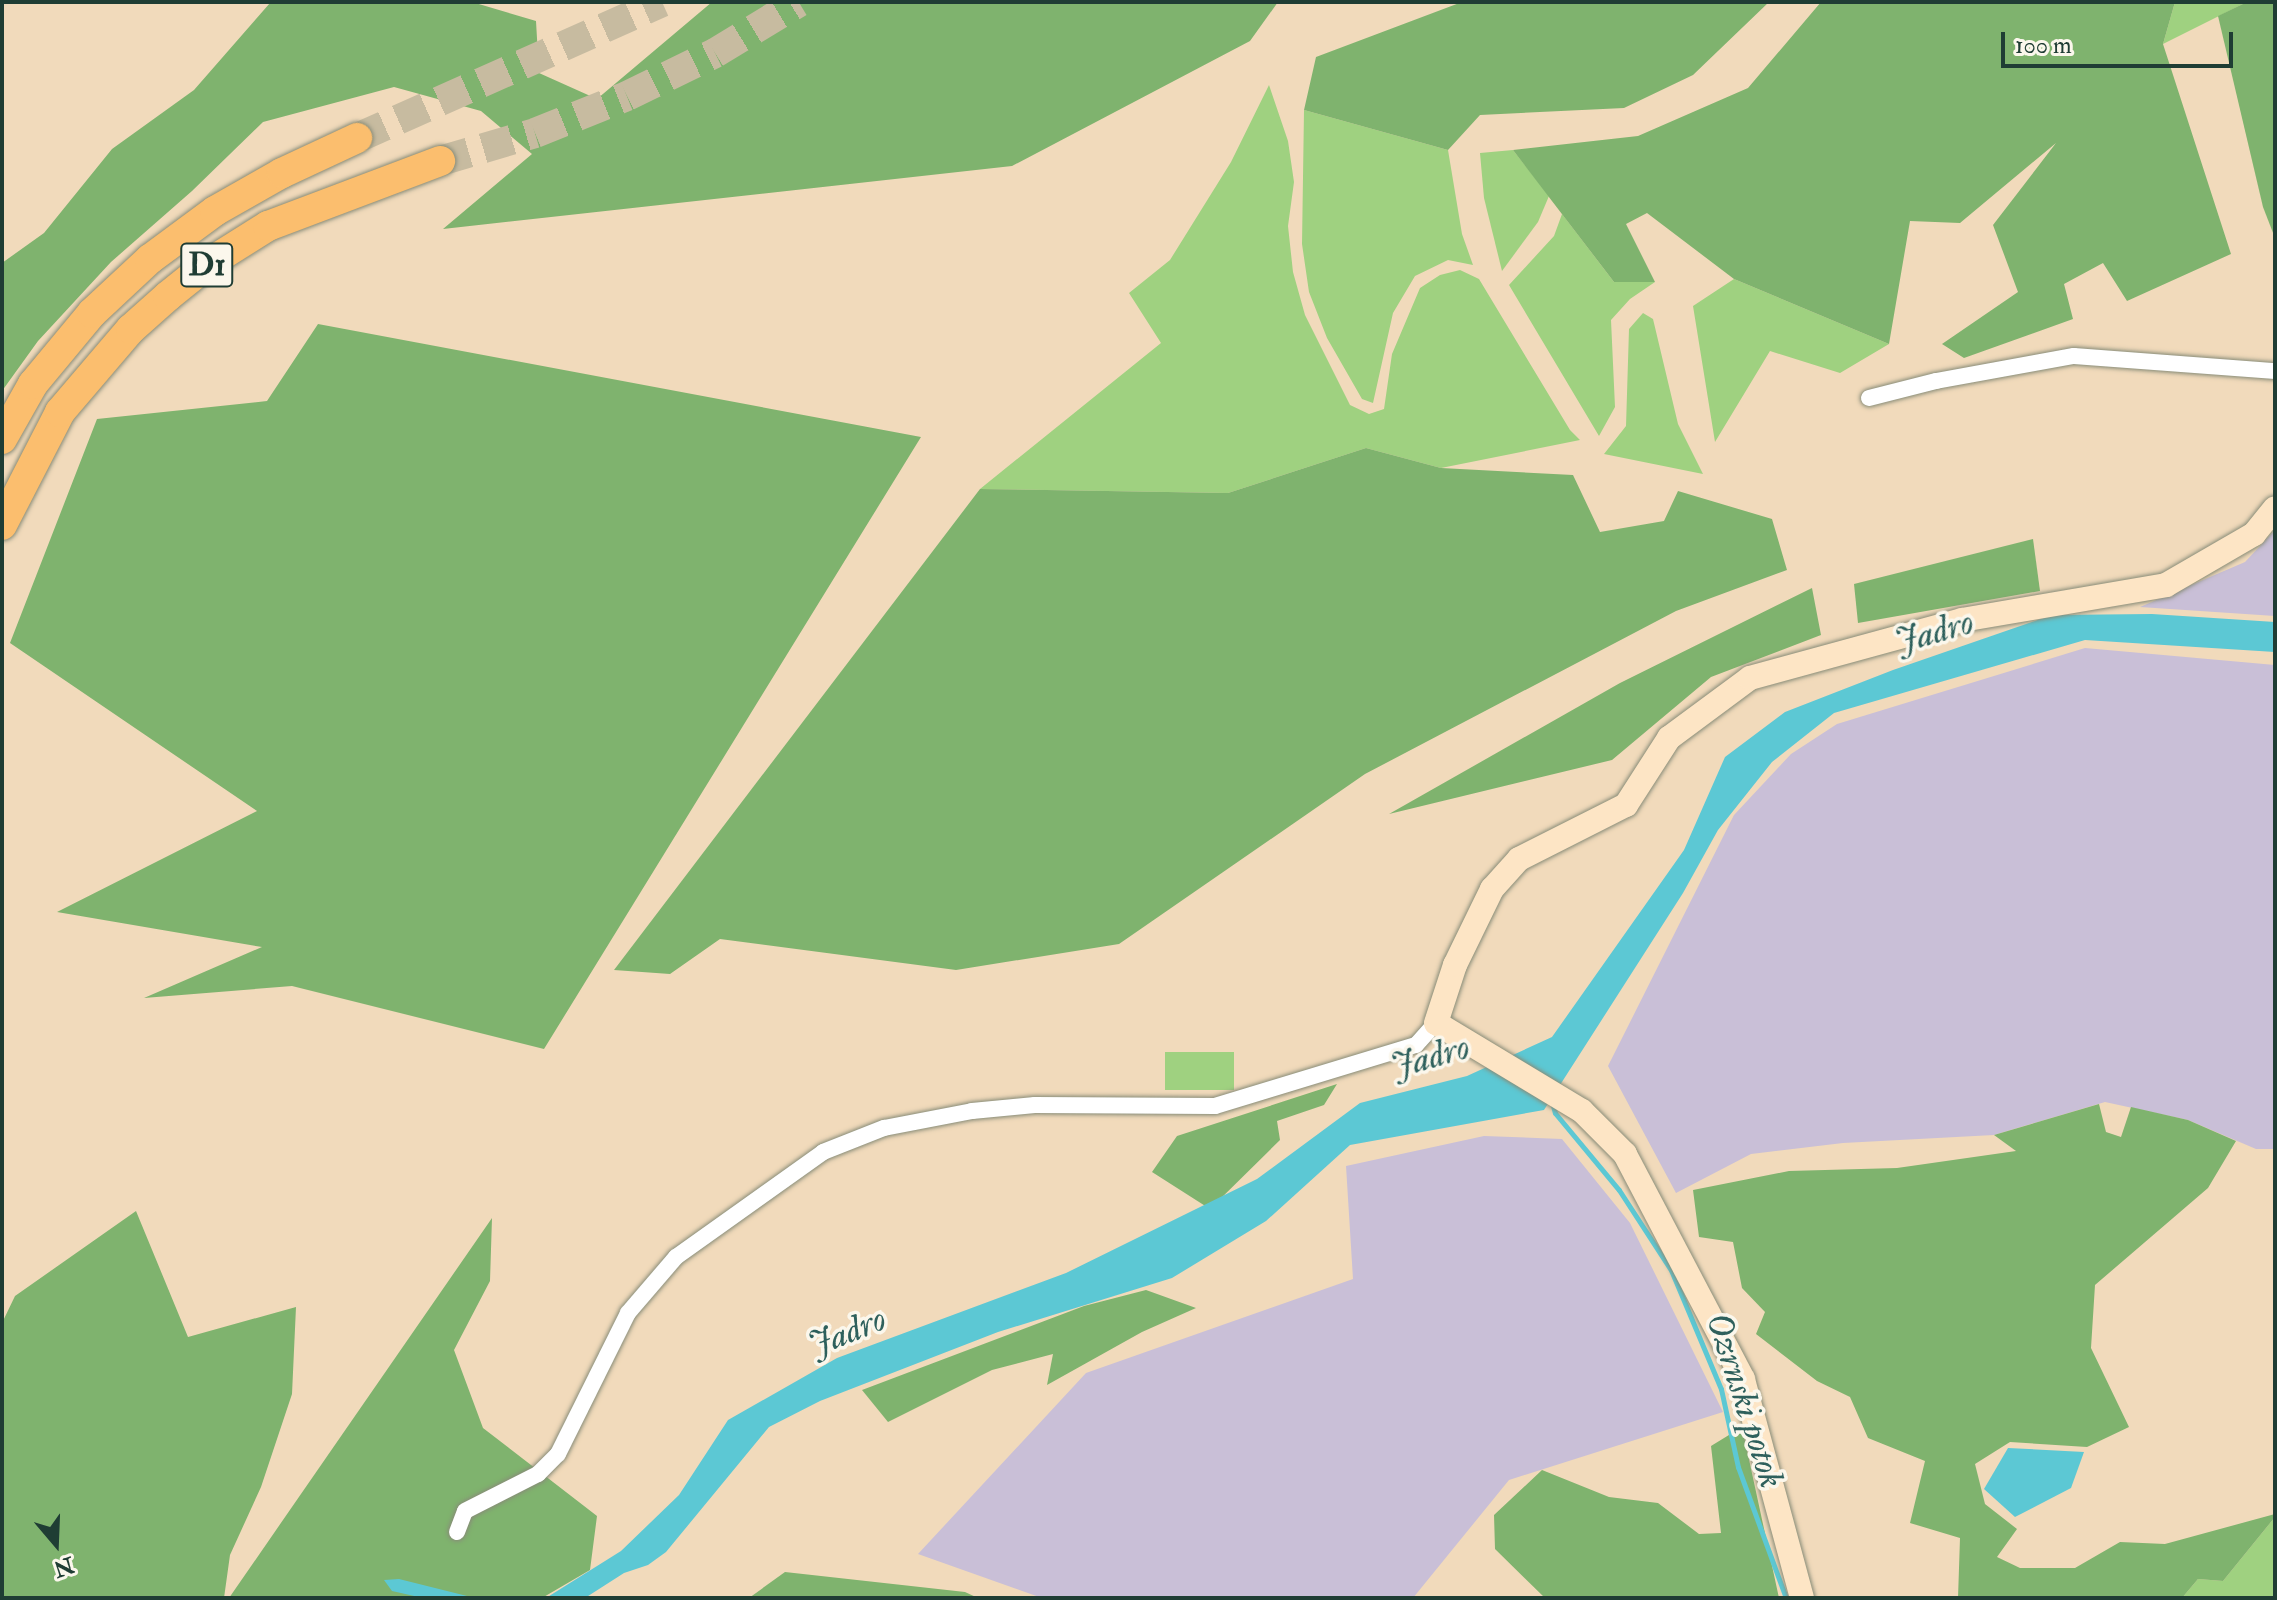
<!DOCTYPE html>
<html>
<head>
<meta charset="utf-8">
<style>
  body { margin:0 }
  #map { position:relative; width:2277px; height:1600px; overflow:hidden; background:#f1dabb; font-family:"IM FELL Double Pica",serif }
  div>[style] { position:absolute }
  .industrial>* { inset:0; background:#c9bfd7 }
  .green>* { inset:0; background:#9fd180; transform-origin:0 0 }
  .forest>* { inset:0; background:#7fb36e }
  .water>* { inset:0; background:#5cc8d4 }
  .stream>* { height:5px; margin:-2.5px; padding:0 2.5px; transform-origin:2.5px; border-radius:2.5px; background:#5cc8d4 }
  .highway-tunnel>* { height:30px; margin-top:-15px; transform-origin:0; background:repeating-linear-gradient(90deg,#c7bba0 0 30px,transparent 0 45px) }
  .roads { filter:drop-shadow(0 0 2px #888c78) drop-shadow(0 0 2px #888c78) }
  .street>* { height:16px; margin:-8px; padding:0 8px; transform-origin:8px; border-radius:8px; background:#fff }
  .secondary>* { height:24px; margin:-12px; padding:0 12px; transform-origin:12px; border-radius:12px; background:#fde5c5 }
  .highway>* { height:30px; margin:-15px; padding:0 15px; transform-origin:15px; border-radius:15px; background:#fbbe6e }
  span { translate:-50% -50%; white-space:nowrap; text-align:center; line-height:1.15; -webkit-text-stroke:7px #fbf7ec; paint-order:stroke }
  .shield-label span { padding:2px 6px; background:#fbf7ec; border:2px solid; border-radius:6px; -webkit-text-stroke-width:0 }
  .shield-label { font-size:32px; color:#1f3d34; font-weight:700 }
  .water-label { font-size:36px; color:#2e605c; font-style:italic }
  .frame { position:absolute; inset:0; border:4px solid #1f3d34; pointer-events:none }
  .north { position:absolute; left:16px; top:1504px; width:80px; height:80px; -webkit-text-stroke:6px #fbf7ec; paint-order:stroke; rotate:161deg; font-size:22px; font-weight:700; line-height:32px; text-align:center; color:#1f3d34 }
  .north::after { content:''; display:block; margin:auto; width:28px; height:36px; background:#1f3d34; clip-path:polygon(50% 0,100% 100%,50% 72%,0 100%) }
  .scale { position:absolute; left:2001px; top:32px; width:232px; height:36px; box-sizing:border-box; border:4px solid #1f3d34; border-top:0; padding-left:10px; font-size:24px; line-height:28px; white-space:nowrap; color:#1f3d34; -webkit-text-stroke:6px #fbf7ec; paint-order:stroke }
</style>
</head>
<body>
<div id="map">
  <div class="industrial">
    <div style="clip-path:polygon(2275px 530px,2275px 616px,2140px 607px,2245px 562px)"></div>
    <div style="clip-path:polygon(2085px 648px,2275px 665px,2275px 1149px,2256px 1149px,2188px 1120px,2105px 1102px,1994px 1135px,1843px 1143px,1751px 1154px,1676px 1193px,1608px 1066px,1734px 815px,1791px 754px,1837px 724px)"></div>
    <div style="clip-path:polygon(1484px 1136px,1562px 1139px,1630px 1223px,1723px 1412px,1509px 1480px,1413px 1598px,1042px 1598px,918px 1554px,1086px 1373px,1353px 1279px,1346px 1166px)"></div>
  </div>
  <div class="green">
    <div style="clip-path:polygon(2175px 2px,2247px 2px,2163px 44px)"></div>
    <div style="clip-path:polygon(1269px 85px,1288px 141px,1294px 182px,1288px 226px,1293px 272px,1305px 315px,1350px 405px,1369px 414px,1384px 409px,1392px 354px,1420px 288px,1440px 275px,1460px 270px,1479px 279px,1570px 430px,1580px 440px,1441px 468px,1366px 448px,1228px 493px,980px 489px,1161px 343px,1129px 293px,1170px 260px,1231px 162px)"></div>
    <div style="clip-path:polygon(1304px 110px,1448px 150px,1462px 234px,1473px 265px,1448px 260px,1415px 276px,1393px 313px,1373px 403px,1362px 399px,1327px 338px,1309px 292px,1302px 244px)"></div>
    <div style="clip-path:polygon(1513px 150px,1549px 196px,1538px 222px,1502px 271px,1484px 198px,1480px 153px)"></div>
    <div style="clip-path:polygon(1562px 214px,1614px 282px,1655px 282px,1630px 299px,1611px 320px,1615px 407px,1599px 436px,1509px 285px,1554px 236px)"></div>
    <div style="clip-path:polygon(1734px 279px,1889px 344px,1840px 373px,1770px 351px,1715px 442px,1693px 306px)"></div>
    <div style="clip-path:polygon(1643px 313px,1653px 319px,1678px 424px,1703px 474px,1604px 454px,1626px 426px,1629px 329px)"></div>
    <div style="left:1234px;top:1052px;width:38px;height:69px;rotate:90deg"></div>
    <div style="clip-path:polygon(2275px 1517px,2275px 1598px,2182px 1598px,2198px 1579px,2223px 1581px)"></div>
  </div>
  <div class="forest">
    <div style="clip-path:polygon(472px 2px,536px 21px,539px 73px,597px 99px,712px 2px,1278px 2px,1250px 41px,1012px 166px,443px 229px,532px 154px,481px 111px,394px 87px,263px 122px,192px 191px,111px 262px,38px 341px,2px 391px,2px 263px,44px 233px,112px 149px,194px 90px,270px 3px)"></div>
    <div style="clip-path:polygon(1462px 2px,1769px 2px,1693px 75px,1624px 108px,1480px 115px,1448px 150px,1304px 110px,1316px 57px)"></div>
    <div style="clip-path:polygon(1821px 2px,2175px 2px,2163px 44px,2231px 254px,2127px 301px,2103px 263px,2064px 284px,2073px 319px,1964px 358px,1942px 344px,2018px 292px,1993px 225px,2056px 143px,1960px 223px,1910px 221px,1889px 344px,1734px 279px,1647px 213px,1626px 224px,1655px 282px,1614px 282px,1513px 150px,1638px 136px,1748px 88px)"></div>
    <div style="clip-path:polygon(2247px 2px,2275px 2px,2275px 238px,2263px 207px,2218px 16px)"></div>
    <div style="clip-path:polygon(318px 324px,921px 437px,544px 1049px,292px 986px,144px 998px,262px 947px,57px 912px,257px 811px,10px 643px,97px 419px,267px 401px)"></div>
    <div style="clip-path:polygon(1366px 448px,1441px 468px,1573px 475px,1600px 532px,1664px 521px,1678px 491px,1772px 519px,1787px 570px,1676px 611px,1365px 774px,1119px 944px,956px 970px,720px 939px,670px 974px,614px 970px,980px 489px,1228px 493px)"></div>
    <div style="clip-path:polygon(2033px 539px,2040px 591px,1858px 623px,1854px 584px)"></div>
    <div style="clip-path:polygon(1812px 588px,1821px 635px,1711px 677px,1612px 760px,1389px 814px,1620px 683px)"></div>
    <div style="clip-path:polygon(1337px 1084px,1324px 1105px,1277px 1121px,1280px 1140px,1210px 1209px,1152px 1172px,1177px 1136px)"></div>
    <div style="clip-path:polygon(2099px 1104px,2106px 1132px,2121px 1137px,2131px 1107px,2188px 1120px,2236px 1141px,2208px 1188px,2095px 1285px,2091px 1348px,2129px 1427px,2087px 1447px,2010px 1442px,1975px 1464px,1985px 1504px,2017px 1529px,1997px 1557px,2020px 1568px,2075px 1568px,2120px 1542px,2165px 1544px,2275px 1514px,2275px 1517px,2223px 1581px,2198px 1579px,2182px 1598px,1958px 1598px,1960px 1538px,1910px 1523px,1925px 1461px,1868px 1438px,1850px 1397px,1817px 1381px,1756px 1334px,1765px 1312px,1742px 1288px,1733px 1242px,1699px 1237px,1693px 1190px,1789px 1171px,1897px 1168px,2016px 1151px,1994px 1135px)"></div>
    <div style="clip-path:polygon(136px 1211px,188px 1337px,296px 1307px,292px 1394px,261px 1487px,230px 1555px,224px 1598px,2px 1598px,2px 1323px,15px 1296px)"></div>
    <div style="clip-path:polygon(492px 1218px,490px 1281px,454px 1350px,483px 1428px,597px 1516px,590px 1570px,542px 1598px,229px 1598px)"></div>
    <div style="clip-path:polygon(1146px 1290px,1196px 1308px,1142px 1332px,1047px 1385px,1053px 1354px,992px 1370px,888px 1422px,862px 1390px,1084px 1306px)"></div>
    <div style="clip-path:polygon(1742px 1427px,1779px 1598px,1545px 1598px,1495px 1549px,1494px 1515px,1542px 1470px,1609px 1497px,1658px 1503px,1699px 1534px,1721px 1533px,1711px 1446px)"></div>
    <div style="clip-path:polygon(785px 1572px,965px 1592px,978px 1598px,749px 1598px)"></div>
  </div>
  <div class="water">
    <div style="clip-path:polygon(2152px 614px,2275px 622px,2275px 652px,2085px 640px,1834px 713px,1772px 762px,1718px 830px,1683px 893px,1544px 1110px,1350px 1145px,1266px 1221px,1172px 1278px,998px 1332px,820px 1401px,769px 1427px,666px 1552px,648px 1565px,624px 1573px,585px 1598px,546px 1598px,621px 1551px,679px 1495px,728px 1420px,837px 1358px,1066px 1273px,1257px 1179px,1360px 1103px,1467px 1076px,1552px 1037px,1684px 850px,1725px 757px,1785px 712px,1893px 670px,2052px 615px)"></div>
    <div style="clip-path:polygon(2008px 1448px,2084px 1452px,2071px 1488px,2015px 1517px,1984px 1489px)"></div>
    <div style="clip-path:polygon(399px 1579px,475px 1598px,423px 1598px,392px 1591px,384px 1580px)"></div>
  </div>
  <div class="stream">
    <div style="left:1552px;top:1102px;width:11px;rotate:75deg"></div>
    <div style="left:1555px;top:1113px;width:100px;rotate:50.3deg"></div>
    <div style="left:1619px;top:1190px;width:95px;rotate:57deg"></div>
    <div style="left:1671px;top:1270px;width:129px;rotate:67.2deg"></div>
    <div style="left:1721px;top:1389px;width:80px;rotate:77.7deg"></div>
    <div style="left:1738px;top:1467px;width:140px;rotate:69.9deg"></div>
  </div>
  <div class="highway-tunnel">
    <div style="left:357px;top:138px;width:334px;rotate:-24deg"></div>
    <div style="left:440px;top:161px;width:99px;rotate:-16.4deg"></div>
    <div style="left:535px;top:133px;width:99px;rotate:-21.9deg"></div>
    <div style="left:627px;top:96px;width:98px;rotate:-26deg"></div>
    <div style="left:715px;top:53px;width:98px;rotate:-31.3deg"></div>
  </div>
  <div class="roads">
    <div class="street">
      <div style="left:1869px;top:398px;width:69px;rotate:-14.2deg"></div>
      <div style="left:1936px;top:381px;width:140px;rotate:-10.3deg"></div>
      <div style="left:2074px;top:356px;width:202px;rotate:4.3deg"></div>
      <div style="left:457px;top:1532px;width:22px;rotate:-69deg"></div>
      <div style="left:465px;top:1511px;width:82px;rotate:-26.9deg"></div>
      <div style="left:538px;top:1474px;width:28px;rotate:-45deg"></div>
      <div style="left:558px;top:1454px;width:157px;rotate:-63.6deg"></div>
      <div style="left:628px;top:1313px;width:74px;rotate:-49.4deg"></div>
      <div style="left:676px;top:1257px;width:181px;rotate:-35.5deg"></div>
      <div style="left:823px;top:1152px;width:66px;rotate:-21.5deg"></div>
      <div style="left:884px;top:1128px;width:90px;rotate:-10.9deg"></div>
      <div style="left:972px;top:1111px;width:63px;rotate:-5.4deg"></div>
      <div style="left:1035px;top:1105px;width:180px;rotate:0.3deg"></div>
      <div style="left:1215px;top:1106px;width:210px;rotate:-16.9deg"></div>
      <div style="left:1416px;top:1045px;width:30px;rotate:-48deg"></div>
    </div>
    <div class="secondary">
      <div style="left:1802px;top:1598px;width:227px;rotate:-105.1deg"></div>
      <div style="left:1743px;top:1379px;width:254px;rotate:-117.7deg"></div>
      <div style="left:1625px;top:1154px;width:61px;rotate:-135deg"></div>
      <div style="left:1582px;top:1111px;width:170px;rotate:-148.9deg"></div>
      <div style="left:1436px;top:1023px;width:61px;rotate:-71.9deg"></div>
      <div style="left:1455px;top:965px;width:85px;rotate:-64deg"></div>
      <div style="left:1492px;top:889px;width:40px;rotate:-48deg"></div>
      <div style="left:1519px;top:859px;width:120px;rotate:-26.8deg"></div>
      <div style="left:1626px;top:805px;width:80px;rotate:-57.3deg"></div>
      <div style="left:1669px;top:738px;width:101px;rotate:-36.5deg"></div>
      <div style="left:1750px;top:678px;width:220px;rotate:-15.3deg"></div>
      <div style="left:1962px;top:620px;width:207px;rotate:-9.7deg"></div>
      <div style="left:2166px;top:585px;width:102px;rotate:-30.1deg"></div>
      <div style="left:2254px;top:534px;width:33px;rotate:-51deg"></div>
    </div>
    <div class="highway">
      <div style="left:2px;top:439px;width:63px;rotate:-60.6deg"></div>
      <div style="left:33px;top:384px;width:92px;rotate:-50.3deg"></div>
      <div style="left:92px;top:313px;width:79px;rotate:-43deg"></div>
      <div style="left:150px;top:259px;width:81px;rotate:-36.4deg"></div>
      <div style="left:215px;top:211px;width:77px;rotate:-29.6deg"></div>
      <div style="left:282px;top:173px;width:83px;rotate:-25deg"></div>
      <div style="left:2px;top:525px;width:127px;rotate:-62.8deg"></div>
      <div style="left:60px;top:412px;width:109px;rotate:-49.5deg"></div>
      <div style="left:131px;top:329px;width:50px;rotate:-41.7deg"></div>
      <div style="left:168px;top:296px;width:53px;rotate:-38.8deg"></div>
      <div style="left:209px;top:263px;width:70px;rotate:-32.1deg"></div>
      <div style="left:268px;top:226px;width:184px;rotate:-20.7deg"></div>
    </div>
  </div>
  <div class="shield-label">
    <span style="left:207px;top:265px">D1</span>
  </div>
  <div class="water-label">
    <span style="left:1934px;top:632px;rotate:-16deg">Jadro</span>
    <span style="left:1430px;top:1057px;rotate:-16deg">Jadro</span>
    <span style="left:847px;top:1332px;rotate:-22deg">Jadro</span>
    <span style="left:1745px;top:1400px;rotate:72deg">Ozrnski potok</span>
  </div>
  <div class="frame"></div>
  <div class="north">N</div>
  <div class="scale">100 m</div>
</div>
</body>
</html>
